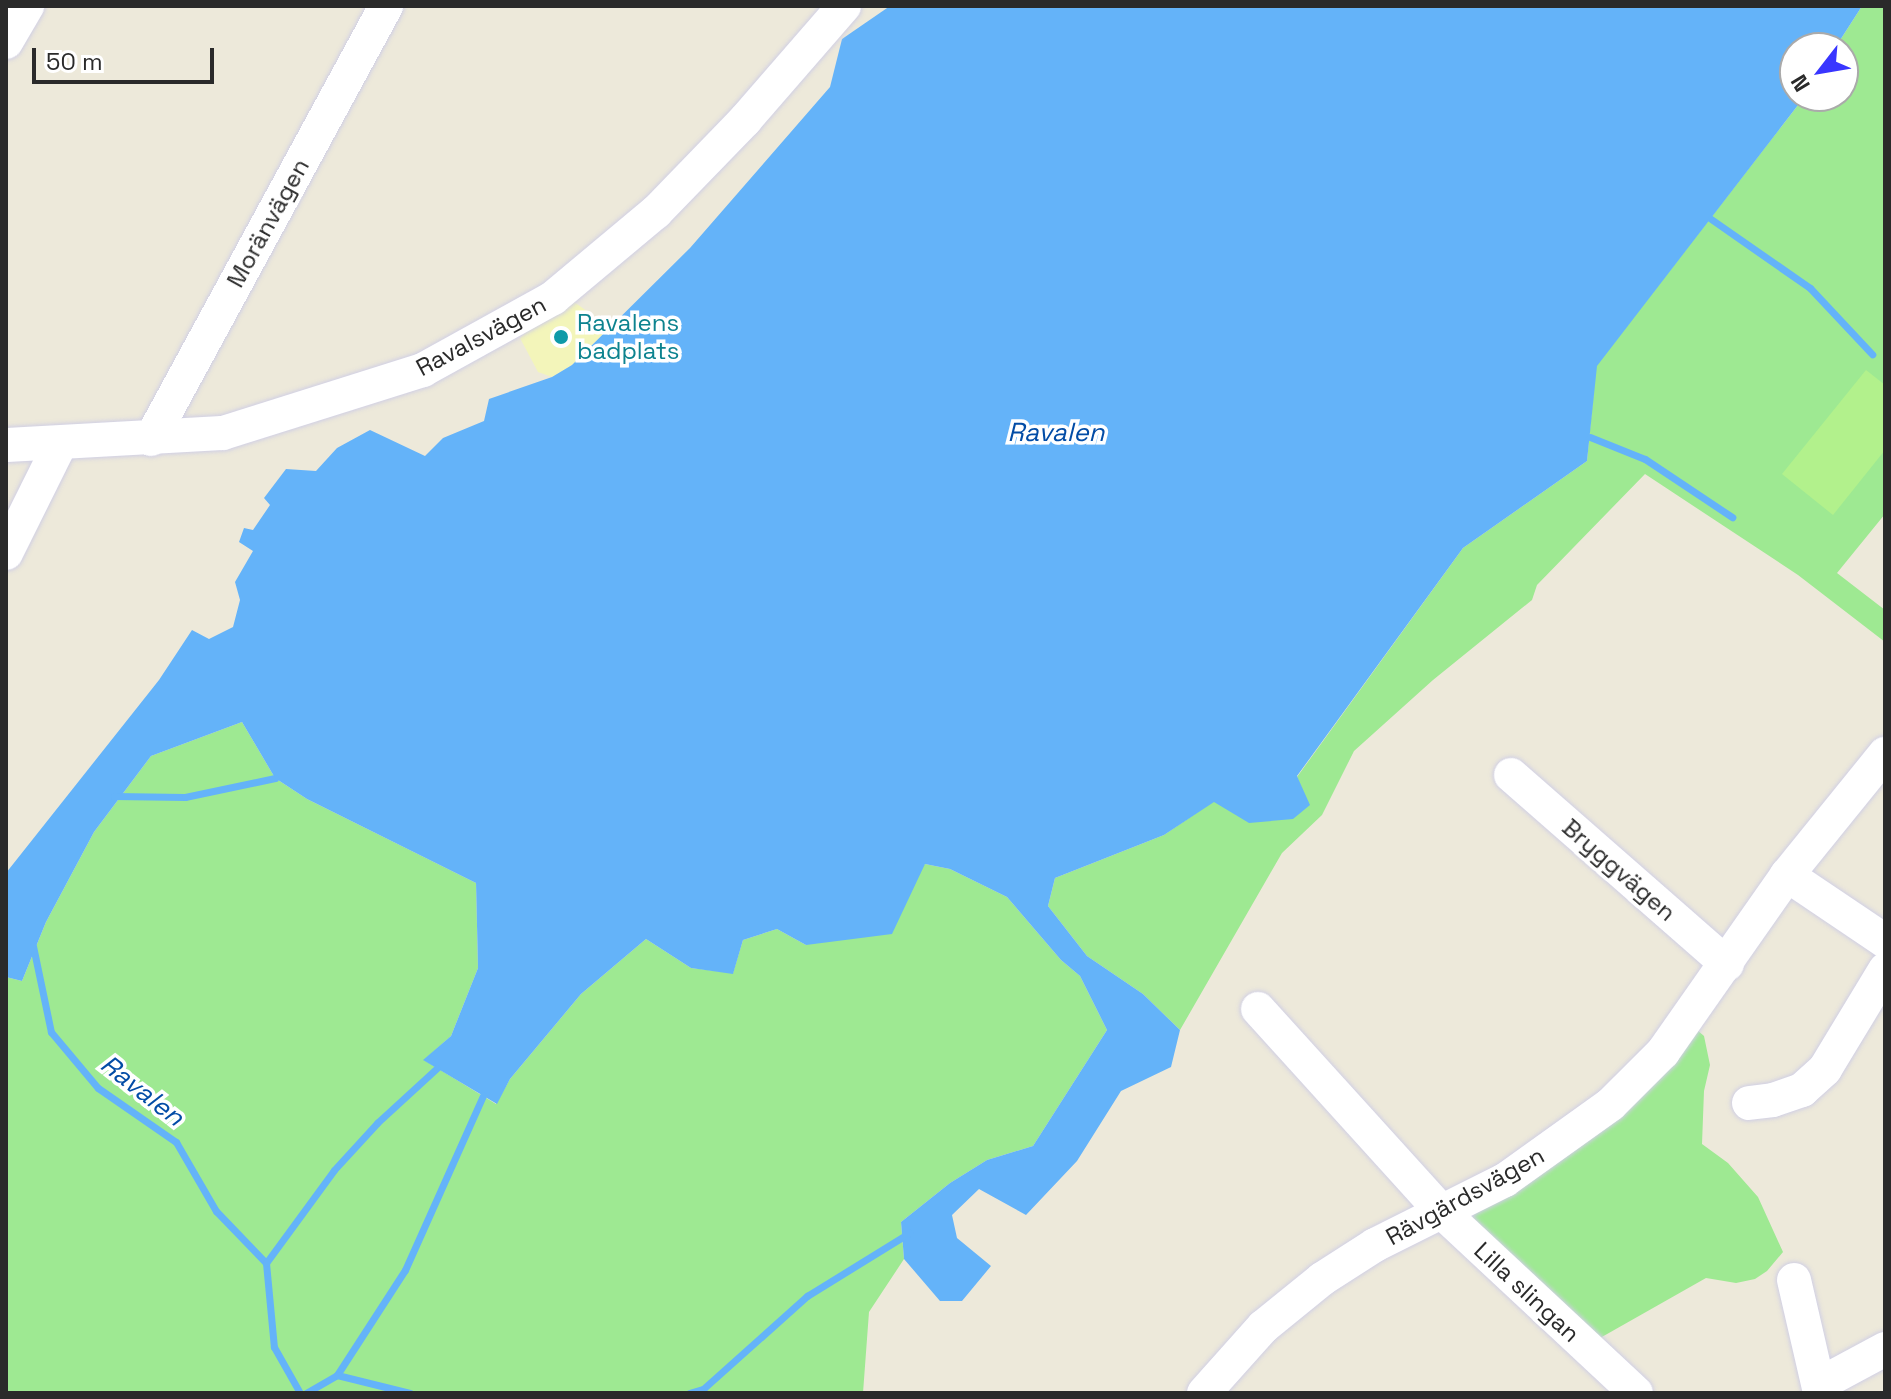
<!DOCTYPE html>
<html>
<head>
<meta charset="utf-8">
<style>
  body { margin:0 }
  #map { position:relative; width:1891px; height:1399px; overflow:hidden; background:#ede9da; font-family:"Space Grotesk",sans-serif }
  div>[style] { position:absolute }
  .green>* { inset:0; background:#9ee992 }
  .sand>* { inset:0; background:#f3f5ba }
  .pitch>* { inset:0; background:#b2f18c }
  .water>* { inset:0; background:#64b3f9 }
  .stream>* { height:7px; margin:-3.5px; padding:0 3.5px; transform-origin:3.5px; border-radius:3.5px; background:#64b3f9 }
  .roads { filter:drop-shadow(0 0 2px #d0cfe4) drop-shadow(0 0 2px #d0cfe4) }
  .minor>* { height:34px; margin:-17px; padding:0 17px; transform-origin:17px; border-radius:17px; background:#fff }
  .dots>* { width:22px; height:22px; translate:-50% -50%; box-sizing:border-box; border:4px solid #fff; border-radius:50% }
  span { translate:-50% -50%; white-space:nowrap; text-align:center; line-height:1.15; -webkit-text-stroke:7px #fff; paint-order:stroke }
  .street-label { font-size:24px; color:#2a2a2a }
  .culture-label { font-size:24px; color:#0d838f }
  .left { translate:0 -50%; text-align:left }
  .water-label { font-size:26px; color:#024ca6; font-style:italic }
  .frame { position:absolute; inset:0; border:8px solid #2a2a2a; pointer-events:none }
  .north { position:absolute; left:1779px; top:32px; width:80px; height:80px; box-sizing:border-box; background:#fff; border:2px solid #aaa; border-radius:50%; rotate:239deg; font-size:22px; font-weight:700; line-height:32px; text-align:center; color:#2a2a2a }
  .north::after { content:''; display:block; margin:auto; width:28px; height:36px; background:#3936ff; clip-path:polygon(50% 0,100% 100%,50% 72%,0 100%) }
  .scale { position:absolute; left:32px; top:48px; width:182px; height:36px; box-sizing:border-box; border:4px solid #2a2a2a; border-top:0; padding-left:10px; font-size:24px; line-height:28px; white-space:nowrap; color:#2a2a2a; -webkit-text-stroke:6px #fff; paint-order:stroke }
</style>
</head>
<body>
<div id="map">
  <div class="green">
    <div style="clip-path:polygon(1862px 6px,1885px 6px,1885px 514px,1837px 573px,1885px 610px,1885px 642px,1798px 575px,1645px 474px,1537px 585px,1532px 600px,1433px 680px,1354px 751px,1322px 815px,1282px 853px,1180px 1030px,1143px 994px,1087px 956px,1048px 906px,1055px 878px,1164px 835px,1214px 801px,1309px 805px,1297px 777px,1463px 548px,1587px 461px,1596px 366px,1805px 96px,1843px 96px,1843px 48px,1835px 48px)"></div>
    <div style="clip-path:polygon(242px 722px,275px 778px,307px 799px,476px 883px,478px 968px,451px 1036px,424px 1060px,496px 1104px,510px 1079px,581px 994px,646px 939px,691px 968px,733px 973px,743px 940px,777px 929px,806px 945px,925px 864px,950px 869px,1007px 897px,1061px 960px,1080px 976px,1107px 1030px,1033px 1146px,987px 1160px,950px 1183px,901px 1222px,904px 1259px,869px 1312px,863px 1393px,6px 1393px,6px 977px,22px 981px,46px 922px,94px 832px,151px 756px)"></div>
    <div style="clip-path:polygon(1696px 1029px,1704px 1036px,1710px 1065px,1704px 1091px,1702px 1144px,1728px 1163px,1758px 1197px,1783px 1252px,1767px 1271px,1755px 1279px,1736px 1283px,1706px 1278px,1593px 1342px,1476px 1230px,1472px 1214px)"></div>
  </div>
  <div class="sand">
    <div style="clip-path:polygon(570px 299px,602px 322px,602px 335px,572px 365px,552px 377px,538px 372px,520px 338px,542px 316px)"></div>
  </div>
  <div class="pitch">
    <div style="clip-path:polygon(1866px 370px,1885px 385px,1885px 450px,1833px 515px,1782px 474px)"></div>
  </div>
  <div class="water">
    <div style="clip-path:polygon(890px 6px,1862px 6px,1835px 48px,1795px 48px,1795px 96px,1805px 96px,1597px 366px,1587px 461px,1463px 548px,1297px 776px,1310px 805px,1293px 819px,1249px 823px,1214px 802px,1164px 835px,1055px 878px,1048px 906px,1087px 956px,1143px 994px,1180px 1030px,1171px 1067px,1121px 1091px,1077px 1161px,1026px 1215px,979px 1189px,952px 1215px,957px 1238px,991px 1266px,962px 1301px,940px 1301px,904px 1259px,901px 1222px,950px 1183px,987px 1160px,1033px 1146px,1107px 1030px,1080px 976px,1061px 960px,1007px 897px,950px 869px,925px 864px,892px 934px,806px 945px,777px 929px,743px 940px,733px 974px,691px 968px,646px 939px,581px 994px,510px 1079px,497px 1104px,423px 1060px,451px 1036px,478px 968px,476px 883px,307px 799px,275px 778px,242px 722px,151px 756px,94px 832px,46px 922px,22px 981px,6px 977px,6px 873px,159px 680px,192px 630px,209px 639px,233px 627px,240px 600px,235px 582px,253px 551px,239px 542px,244px 528px,253px 530px,270px 505px,264px 498px,286px 469px,316px 471px,337px 448px,370px 430px,425px 456px,443px 438px,484px 421px,489px 399px,552px 377px,572px 365px,690px 248px,830px 87px,842px 39px)"></div>
  </div>
  <div class="stream">
    <div style="left:1711px;top:219px;width:121px;rotate:34.9deg"></div>
    <div style="left:1810px;top:288px;width:91px;rotate:46.8deg"></div>
    <div style="left:1590px;top:437px;width:59px;rotate:21.8deg"></div>
    <div style="left:1645px;top:459px;width:105px;rotate:33.7deg"></div>
    <div style="left:114px;top:796px;width:71px;rotate:0.8deg"></div>
    <div style="left:185px;top:797px;width:92px;rotate:-11.9deg"></div>
    <div style="left:33px;top:946px;width:88px;rotate:78.2deg"></div>
    <div style="left:51px;top:1032px;width:73px;rotate:50deg"></div>
    <div style="left:98px;top:1088px;width:95px;rotate:34.7deg"></div>
    <div style="left:176px;top:1142px;width:80px;rotate:59.9deg"></div>
    <div style="left:216px;top:1211px;width:72px;rotate:46.1deg"></div>
    <div style="left:266px;top:1263px;width:84px;rotate:84.6deg"></div>
    <div style="left:274px;top:1347px;width:53px;rotate:60.5deg"></div>
    <div style="left:266px;top:1263px;width:115px;rotate:-53.8deg"></div>
    <div style="left:334px;top:1170px;width:64px;rotate:-47.5deg"></div>
    <div style="left:377px;top:1123px;width:81px;rotate:-42.5deg"></div>
    <div style="left:337px;top:1375px;width:125px;rotate:-57.1deg"></div>
    <div style="left:405px;top:1270px;width:191px;rotate:-65.9deg"></div>
    <div style="left:306px;top:1393px;width:36px;rotate:-30deg"></div>
    <div style="left:337px;top:1375px;width:75px;rotate:13.9deg"></div>
    <div style="left:689px;top:1393px;width:15px;rotate:-16deg"></div>
    <div style="left:703px;top:1389px;width:140px;rotate:-41.8deg"></div>
    <div style="left:807px;top:1296px;width:120px;rotate:-31.7deg"></div>
  </div>
  <div class="roads">
    <div class="minor">
      <div style="left:6px;top:42px;width:42px;rotate:-59.7deg"></div>
      <div style="left:151px;top:439px;width:493px;rotate:-61.5deg"></div>
      <div style="left:6px;top:445px;width:217px;rotate:-3.2deg"></div>
      <div style="left:223px;top:433px;width:210px;rotate:-17.5deg"></div>
      <div style="left:423px;top:370px;width:149px;rotate:-29deg"></div>
      <div style="left:553px;top:298px;width:134px;rotate:-39.9deg"></div>
      <div style="left:656px;top:212px;width:128px;rotate:-45.9deg"></div>
      <div style="left:745px;top:120px;width:151px;rotate:-49deg"></div>
      <div style="left:6px;top:553px;width:122px;rotate:-63.6deg"></div>
      <div style="left:1511px;top:775px;width:287px;rotate:41.2deg"></div>
      <div style="left:1787px;top:875px;width:118px;rotate:34deg"></div>
      <div style="left:1258px;top:1009px;width:274px;rotate:47.8deg"></div>
      <div style="left:1442px;top:1212px;width:265px;rotate:43deg"></div>
      <div style="left:1749px;top:1103px;width:24px;rotate:-7deg"></div>
      <div style="left:1773px;top:1100px;width:31px;rotate:-19deg"></div>
      <div style="left:1802px;top:1090px;width:31px;rotate:-42deg"></div>
      <div style="left:1825px;top:1069px;width:116px;rotate:-58.8deg"></div>
      <div style="left:1794px;top:1280px;width:116px;rotate:77deg"></div>
      <div style="left:1820px;top:1384px;width:74px;rotate:-28.3deg"></div>
      <div style="left:1204px;top:1393px;width:89px;rotate:-48.2deg"></div>
      <div style="left:1263px;top:1327px;width:76px;rotate:-39.1deg"></div>
      <div style="left:1322px;top:1279px;width:63px;rotate:-32.7deg"></div>
      <div style="left:1375px;top:1245px;width:145px;rotate:-26.6deg"></div>
      <div style="left:1505px;top:1180px;width:130px;rotate:-35.6deg"></div>
      <div style="left:1611px;top:1104px;width:74px;rotate:-45deg"></div>
      <div style="left:1663px;top:1052px;width:216px;rotate:-55deg"></div>
      <div style="left:1787px;top:875px;width:156px;rotate:-51deg"></div>
    </div>
  </div>
  <div class="dots">
    <div style="left:561px;top:337px;background:#0f9aa8"></div>
  </div>
  <div class="street-label">
    <span style="left:268px;top:223px;rotate:-61deg">Moränvägen</span>
    <span style="left:481px;top:336px;rotate:-28deg">Ravalsvägen</span>
    <span style="left:1619px;top:870px;rotate:41deg">Bryggvägen</span>
    <span style="left:1465px;top:1196px;rotate:-29deg">Rävgärdsvägen</span>
    <span style="left:1527px;top:1292px;rotate:43deg">Lilla slingan</span>
  </div>
  <div class="culture-label">
    <span class="left" style="left:577px;top:337px">Ravalens<br>badplats</span>
  </div>
  <div class="water-label">
    <span style="left:1056px;top:433px">Ravalen</span>
    <span style="left:142px;top:1091px;rotate:38deg">Ravalen</span>
  </div>
  <div class="frame"></div>
  <div class="north">N</div>
  <div class="scale">50 m</div>
</div>
</body>
</html>
